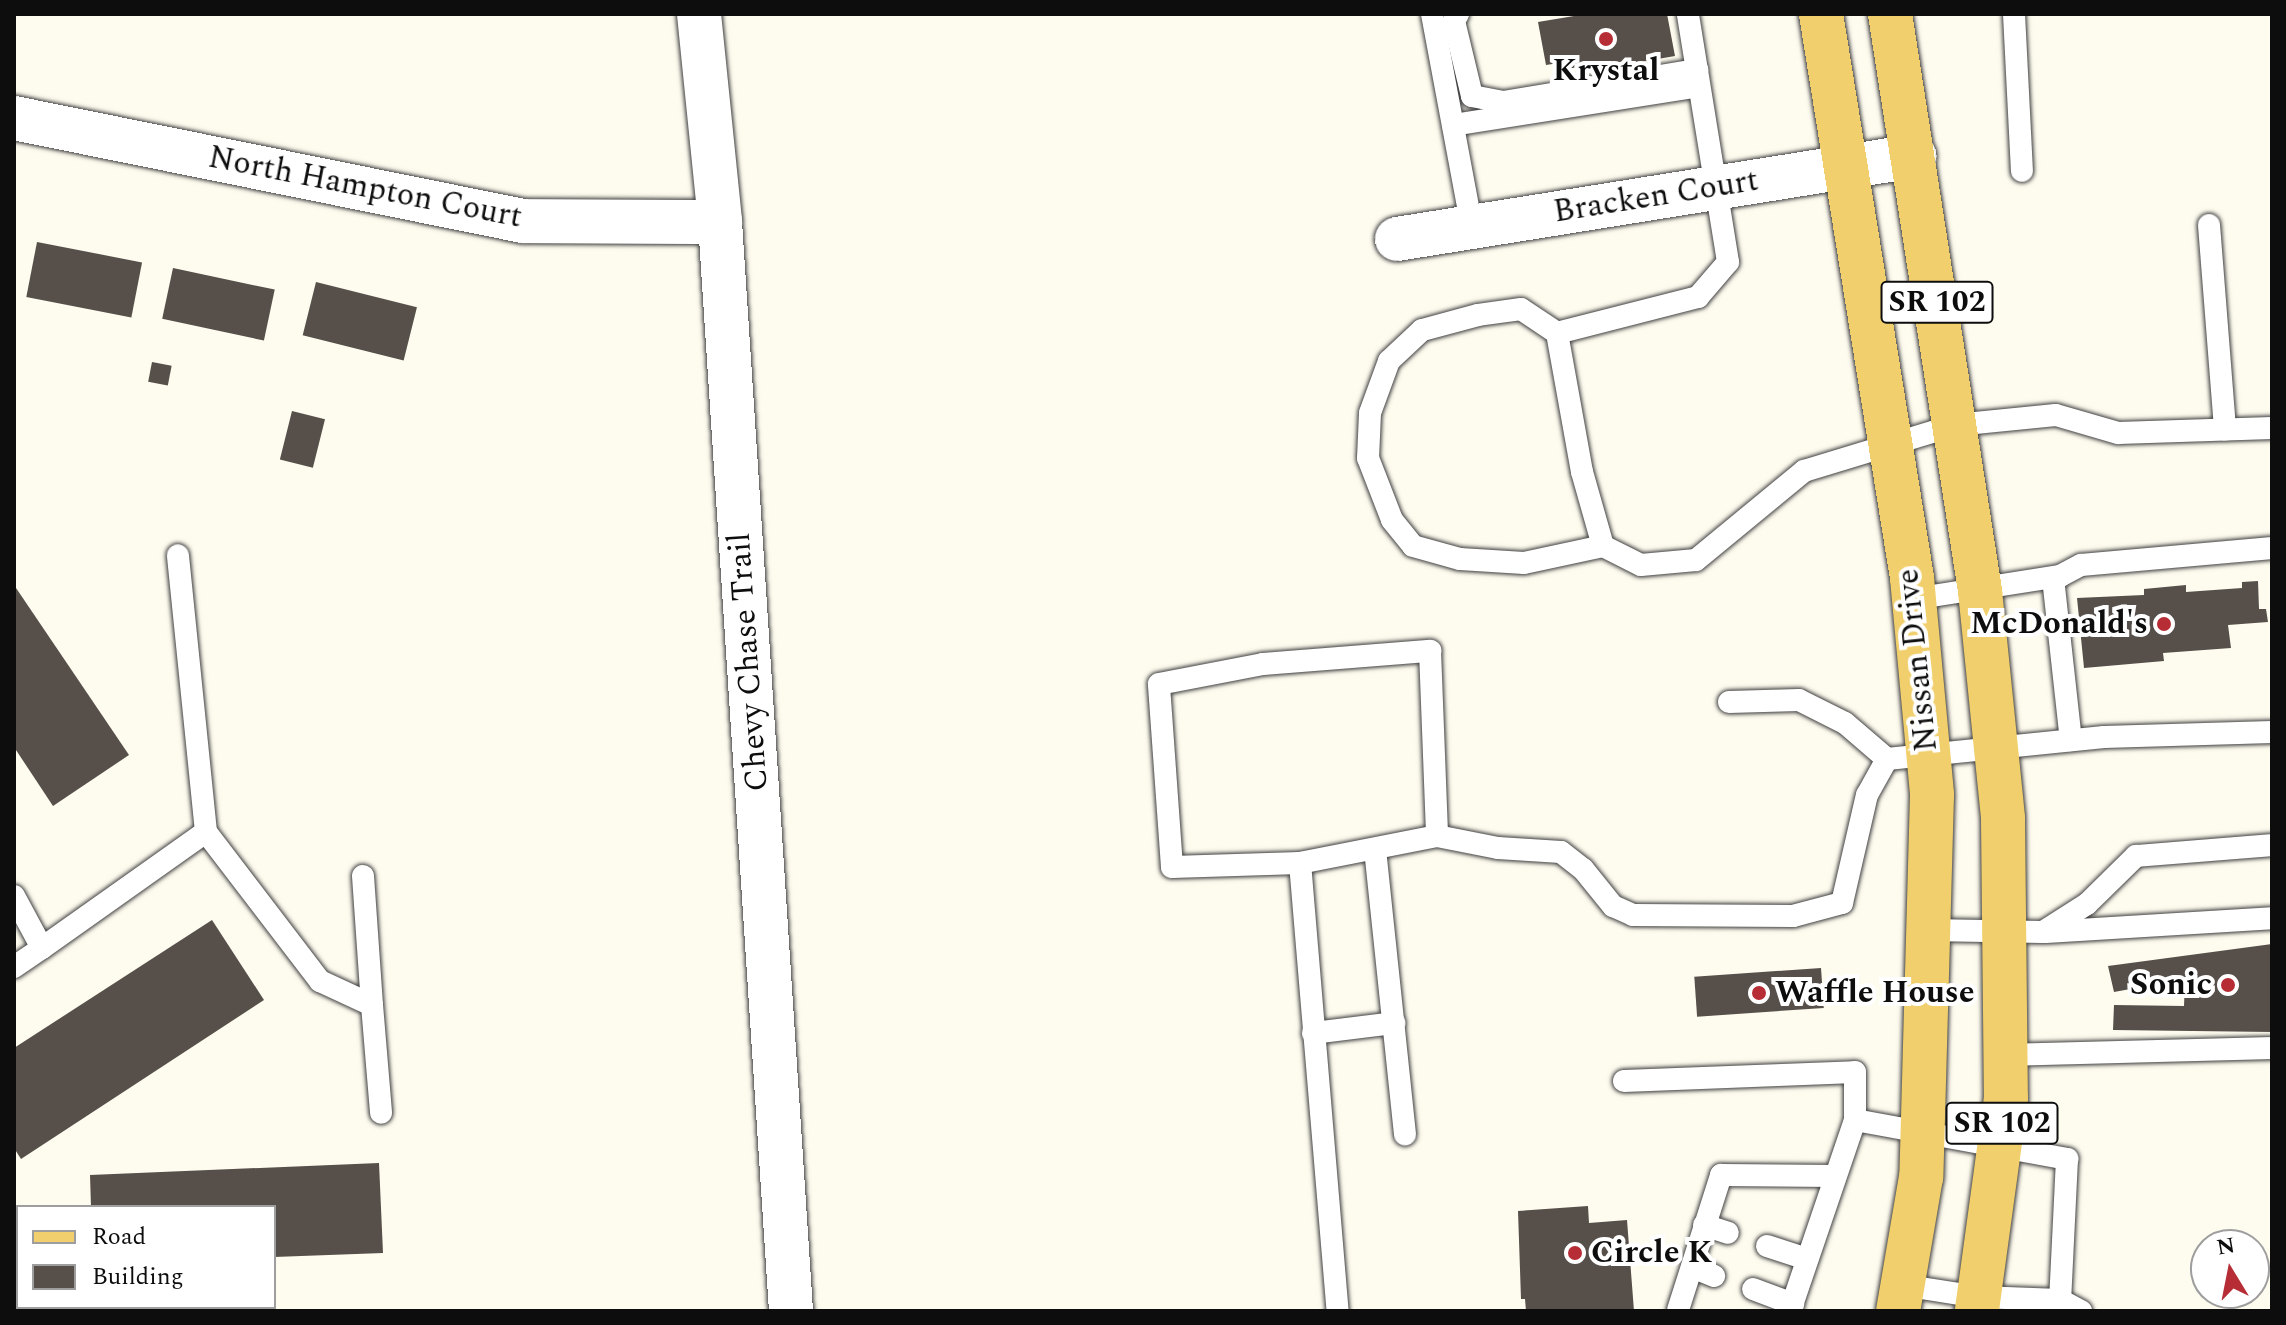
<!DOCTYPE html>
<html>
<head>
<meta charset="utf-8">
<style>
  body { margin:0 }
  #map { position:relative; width:2286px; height:1325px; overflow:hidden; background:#fefbef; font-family:Spectral,serif }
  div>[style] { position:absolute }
  .building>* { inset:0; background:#564f4a; transform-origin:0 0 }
  .roads { filter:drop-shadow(0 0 2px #404040) drop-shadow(0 0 2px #404040) }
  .lane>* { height:22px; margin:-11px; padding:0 11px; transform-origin:11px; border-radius:11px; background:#fff }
  .street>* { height:44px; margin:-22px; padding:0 22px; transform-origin:22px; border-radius:22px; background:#fff }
  .primary>* { height:44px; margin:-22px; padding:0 22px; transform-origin:22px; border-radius:22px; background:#f1cf6c }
  .dots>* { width:22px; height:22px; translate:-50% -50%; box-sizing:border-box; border:4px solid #fff; border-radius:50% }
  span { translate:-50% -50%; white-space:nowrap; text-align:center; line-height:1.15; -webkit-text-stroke:8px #fff; paint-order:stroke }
  .shield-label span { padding:2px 6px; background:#fff; border:2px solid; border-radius:6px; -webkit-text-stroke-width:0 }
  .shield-label { font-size:30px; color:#0d0d0d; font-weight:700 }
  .poi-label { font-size:32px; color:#0d0d0d; font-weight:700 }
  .right { translate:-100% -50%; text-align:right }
  .left { translate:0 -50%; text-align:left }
  .street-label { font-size:32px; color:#0d0d0d }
  .frame { position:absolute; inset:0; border:16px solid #0d0d0d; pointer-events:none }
  .legend { position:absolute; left:16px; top:1205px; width:260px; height:104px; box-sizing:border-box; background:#fff; border:2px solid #9e9e9e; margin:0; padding:10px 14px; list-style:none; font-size:24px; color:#0d0d0d }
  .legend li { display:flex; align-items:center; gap:16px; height:40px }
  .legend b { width:40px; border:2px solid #9e9e9e }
  .north { position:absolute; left:2190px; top:1229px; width:80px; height:80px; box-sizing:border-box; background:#fff; border:2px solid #9e9e9e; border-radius:50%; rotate:350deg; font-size:22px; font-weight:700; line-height:32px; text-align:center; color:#0d0d0d }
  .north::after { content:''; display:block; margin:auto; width:28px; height:36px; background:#b62d35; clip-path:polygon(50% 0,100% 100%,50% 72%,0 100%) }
</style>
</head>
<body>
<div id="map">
  <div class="building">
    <div style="clip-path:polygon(1586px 14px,1667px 14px,1675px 56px,1606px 68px,1605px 62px,1567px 69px,1565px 62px,1546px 65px,1538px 22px)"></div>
    <div style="left:37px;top:242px;width:107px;height:56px;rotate:11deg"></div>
    <div style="left:173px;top:268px;width:104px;height:52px;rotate:12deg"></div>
    <div style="left:316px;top:282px;width:104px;height:55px;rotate:14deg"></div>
    <div style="left:152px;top:362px;width:20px;height:20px;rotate:11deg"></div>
    <div style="left:292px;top:411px;width:34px;height:50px;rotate:14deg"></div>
    <div style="clip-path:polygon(2258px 581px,2259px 609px,2266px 609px,2268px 622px,2228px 625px,2231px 648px,2163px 653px,2164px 661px,2084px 668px,2077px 598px,2144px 595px,2144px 589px,2186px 585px,2186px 592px,2242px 588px,2242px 582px)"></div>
    <div style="clip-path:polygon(14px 585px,129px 755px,53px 806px,14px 747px)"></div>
    <div style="clip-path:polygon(212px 920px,264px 1000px,21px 1159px,14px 1148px,14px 1048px)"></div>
    <div style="clip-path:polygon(2272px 944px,2272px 1032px,2113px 1030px,2114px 1005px,2184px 1006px,2185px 979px,2114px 992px,2108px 966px)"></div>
    <div style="left:1821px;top:968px;width:40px;height:127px;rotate:86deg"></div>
    <div style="clip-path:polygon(379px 1163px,383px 1253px,274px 1257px,274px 1207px,91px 1207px,90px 1175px)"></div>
    <div style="clip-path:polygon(1588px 1206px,1589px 1223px,1627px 1220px,1634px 1311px,1526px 1311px,1525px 1299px,1521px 1299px,1518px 1211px)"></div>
  </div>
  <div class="roads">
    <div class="lane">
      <div style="left:1432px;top:14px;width:217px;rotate:79.4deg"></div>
      <div style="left:1458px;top:14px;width:8px;rotate:120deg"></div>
      <div style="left:1454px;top:21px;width:77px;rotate:76.5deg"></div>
      <div style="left:1472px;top:96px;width:32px;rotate:11deg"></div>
      <div style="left:1503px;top:102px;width:197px;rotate:-9.4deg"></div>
      <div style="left:2014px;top:14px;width:157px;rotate:87.1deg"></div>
      <div style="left:1453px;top:125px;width:249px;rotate:-9deg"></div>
      <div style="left:2209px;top:225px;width:205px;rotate:85.5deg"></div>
      <div style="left:1557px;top:333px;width:146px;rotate:-14.3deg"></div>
      <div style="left:1698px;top:297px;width:46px;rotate:-49.4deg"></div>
      <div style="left:1728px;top:262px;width:251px;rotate:-99.2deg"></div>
      <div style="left:1603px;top:546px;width:77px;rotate:-105.8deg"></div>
      <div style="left:1582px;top:472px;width:141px;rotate:-100.2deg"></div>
      <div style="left:1557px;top:333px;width:43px;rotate:-146.3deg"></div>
      <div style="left:1521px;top:309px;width:43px;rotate:172.1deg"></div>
      <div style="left:1478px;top:315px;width:58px;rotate:165deg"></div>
      <div style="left:1422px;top:330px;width:45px;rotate:136.8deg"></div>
      <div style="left:1389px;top:361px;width:55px;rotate:110.1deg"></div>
      <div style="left:1370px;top:413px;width:45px;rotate:92.5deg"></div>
      <div style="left:1368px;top:458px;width:66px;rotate:68.8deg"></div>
      <div style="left:1392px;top:520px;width:33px;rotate:51deg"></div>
      <div style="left:1413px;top:546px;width:49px;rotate:15.5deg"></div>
      <div style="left:1460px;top:559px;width:64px;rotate:3.6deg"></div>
      <div style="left:1524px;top:563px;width:81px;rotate:-12.1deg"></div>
      <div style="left:1603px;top:546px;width:42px;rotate:26.6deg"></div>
      <div style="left:1641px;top:565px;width:55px;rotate:-5.2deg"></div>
      <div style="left:1696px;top:560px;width:140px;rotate:-39.5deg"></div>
      <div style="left:1804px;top:471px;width:158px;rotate:-16.9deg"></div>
      <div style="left:1955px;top:425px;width:101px;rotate:-5.7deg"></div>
      <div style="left:2056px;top:415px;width:65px;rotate:16.2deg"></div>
      <div style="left:2118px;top:433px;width:154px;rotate:-1.9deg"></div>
      <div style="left:2053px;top:578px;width:163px;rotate:83.7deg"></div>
      <div style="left:1913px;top:599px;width:149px;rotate:-8.9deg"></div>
      <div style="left:2060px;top:576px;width:24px;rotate:-28deg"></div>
      <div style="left:2081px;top:565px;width:192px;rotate:-5.1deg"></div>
      <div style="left:1430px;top:651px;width:185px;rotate:87.8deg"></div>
      <div style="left:1437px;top:836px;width:140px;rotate:168.9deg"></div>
      <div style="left:1300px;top:863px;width:128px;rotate:178.2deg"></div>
      <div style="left:1172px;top:867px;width:183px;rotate:-94.1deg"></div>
      <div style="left:1159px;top:684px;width:106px;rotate:-10.9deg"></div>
      <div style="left:1263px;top:664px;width:168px;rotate:-4.5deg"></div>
      <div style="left:1729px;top:702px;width:70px;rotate:-1.6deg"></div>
      <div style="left:1799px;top:700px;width:51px;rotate:26.6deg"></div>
      <div style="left:1845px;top:723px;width:55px;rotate:40.6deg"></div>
      <div style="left:206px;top:832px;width:188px;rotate:52.6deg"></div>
      <div style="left:320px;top:981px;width:57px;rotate:24.8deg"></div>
      <div style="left:372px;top:1005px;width:108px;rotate:85.2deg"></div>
      <div style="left:1437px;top:836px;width:62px;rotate:11.1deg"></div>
      <div style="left:1498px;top:848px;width:63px;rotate:3.6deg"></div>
      <div style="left:1561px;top:852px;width:28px;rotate:38deg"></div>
      <div style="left:1583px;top:869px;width:48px;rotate:51deg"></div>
      <div style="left:1613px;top:906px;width:22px;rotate:24deg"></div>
      <div style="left:1633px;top:915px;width:160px;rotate:0.4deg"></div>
      <div style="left:1793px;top:916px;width:51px;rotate:-14.9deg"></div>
      <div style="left:1842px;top:903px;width:111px;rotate:-77deg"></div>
      <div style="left:1867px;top:795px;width:41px;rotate:-60.9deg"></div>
      <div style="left:1887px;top:759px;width:218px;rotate:-5.8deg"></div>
      <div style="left:2104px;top:737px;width:168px;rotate:-1.7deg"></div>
      <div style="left:1375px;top:849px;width:287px;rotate:84deg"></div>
      <div style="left:1300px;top:863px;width:450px;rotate:85.2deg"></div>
      <div style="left:363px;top:876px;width:129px;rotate:86deg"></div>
      <div style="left:14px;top:896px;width:59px;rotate:61.7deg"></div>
      <div style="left:42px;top:948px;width:34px;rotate:146deg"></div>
      <div style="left:1928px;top:930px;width:115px;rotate:1deg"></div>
      <div style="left:2043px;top:932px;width:52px;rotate:-32.5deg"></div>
      <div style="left:2087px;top:904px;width:69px;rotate:-44.4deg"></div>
      <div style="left:2136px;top:856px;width:136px;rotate:-4.6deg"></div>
      <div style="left:2046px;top:932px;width:226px;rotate:-3.5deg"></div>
      <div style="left:42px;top:948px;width:201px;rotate:-35.3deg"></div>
      <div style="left:206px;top:832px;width:278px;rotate:-95.8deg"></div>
      <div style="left:1313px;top:1033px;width:82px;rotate:-7deg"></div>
      <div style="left:2005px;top:1055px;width:267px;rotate:-1.5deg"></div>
      <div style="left:1624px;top:1081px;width:231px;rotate:-2.2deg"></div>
      <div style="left:1855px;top:1072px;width:48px;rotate:90deg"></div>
      <div style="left:1704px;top:1225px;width:25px;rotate:18deg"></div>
      <div style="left:1767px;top:1246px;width:42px;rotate:18deg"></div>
      <div style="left:1692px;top:1267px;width:24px;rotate:22deg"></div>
      <div style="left:1902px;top:1285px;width:78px;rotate:8.9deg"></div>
      <div style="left:1979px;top:1297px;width:81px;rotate:2.1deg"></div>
      <div style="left:2060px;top:1300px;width:24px;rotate:28deg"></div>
      <div style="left:1753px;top:1289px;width:43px;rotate:20.6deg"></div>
      <div style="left:1678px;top:1310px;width:142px;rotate:-72.3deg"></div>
      <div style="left:1721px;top:1175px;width:114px;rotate:0.5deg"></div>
      <div style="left:1790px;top:1311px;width:202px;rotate:-71.2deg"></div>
      <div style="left:1855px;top:1120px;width:216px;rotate:10.4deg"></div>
      <div style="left:2067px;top:1159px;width:141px;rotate:92.8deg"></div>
    </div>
    <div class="street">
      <div style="left:699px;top:14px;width:209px;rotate:84.2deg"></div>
      <div style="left:720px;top:222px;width:1091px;rotate:86.27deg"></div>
      <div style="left:14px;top:118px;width:519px;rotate:11.44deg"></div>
      <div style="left:523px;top:221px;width:197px;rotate:0.3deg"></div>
      <div style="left:1397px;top:239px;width:524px;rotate:-9.12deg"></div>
    </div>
    <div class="primary">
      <div style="left:1821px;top:14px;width:571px;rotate:80.83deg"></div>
      <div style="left:1912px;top:578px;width:218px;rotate:84.7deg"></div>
      <div style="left:1932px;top:795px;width:382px;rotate:91.6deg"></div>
      <div style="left:1921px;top:1177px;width:136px;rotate:99.7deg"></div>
      <div style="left:1890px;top:14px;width:584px;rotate:81.13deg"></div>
      <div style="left:1980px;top:591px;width:229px;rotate:84.2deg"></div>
      <div style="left:2003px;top:819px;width:279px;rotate:89.4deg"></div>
      <div style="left:2006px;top:1098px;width:215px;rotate:97.8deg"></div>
    </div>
  </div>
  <div class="dots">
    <div style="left:1606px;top:39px;background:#b62d35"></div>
    <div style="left:2164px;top:624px;background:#b62d35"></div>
    <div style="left:2228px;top:985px;background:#b62d35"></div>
    <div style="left:1759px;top:993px;background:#b62d35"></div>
    <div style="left:1575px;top:1253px;background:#b62d35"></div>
  </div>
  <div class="shield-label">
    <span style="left:1937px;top:302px">SR 102</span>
    <span style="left:2002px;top:1123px">SR 102</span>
  </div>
  <div class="poi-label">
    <span style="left:1606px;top:71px">Krystal</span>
    <span class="right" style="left:2148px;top:624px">McDonald's</span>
    <span class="right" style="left:2212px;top:985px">Sonic</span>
    <span class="left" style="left:1775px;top:993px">Waffle House</span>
    <span class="left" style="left:1591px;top:1253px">Circle K</span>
  </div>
  <div class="street-label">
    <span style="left:365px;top:188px;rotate:11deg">North Hampton Court</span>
    <span style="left:1656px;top:197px;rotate:-9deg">Bracken Court</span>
    <span style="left:1918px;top:660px;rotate:-96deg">Nissan Drive</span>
    <span style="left:749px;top:662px;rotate:-94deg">Chevy Chase Trail</span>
  </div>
  <div class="frame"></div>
  <ul class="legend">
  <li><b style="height:10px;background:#f1cf6c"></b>Road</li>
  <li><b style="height:22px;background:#564f4a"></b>Building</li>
  </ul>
  <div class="north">N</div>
</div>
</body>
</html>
